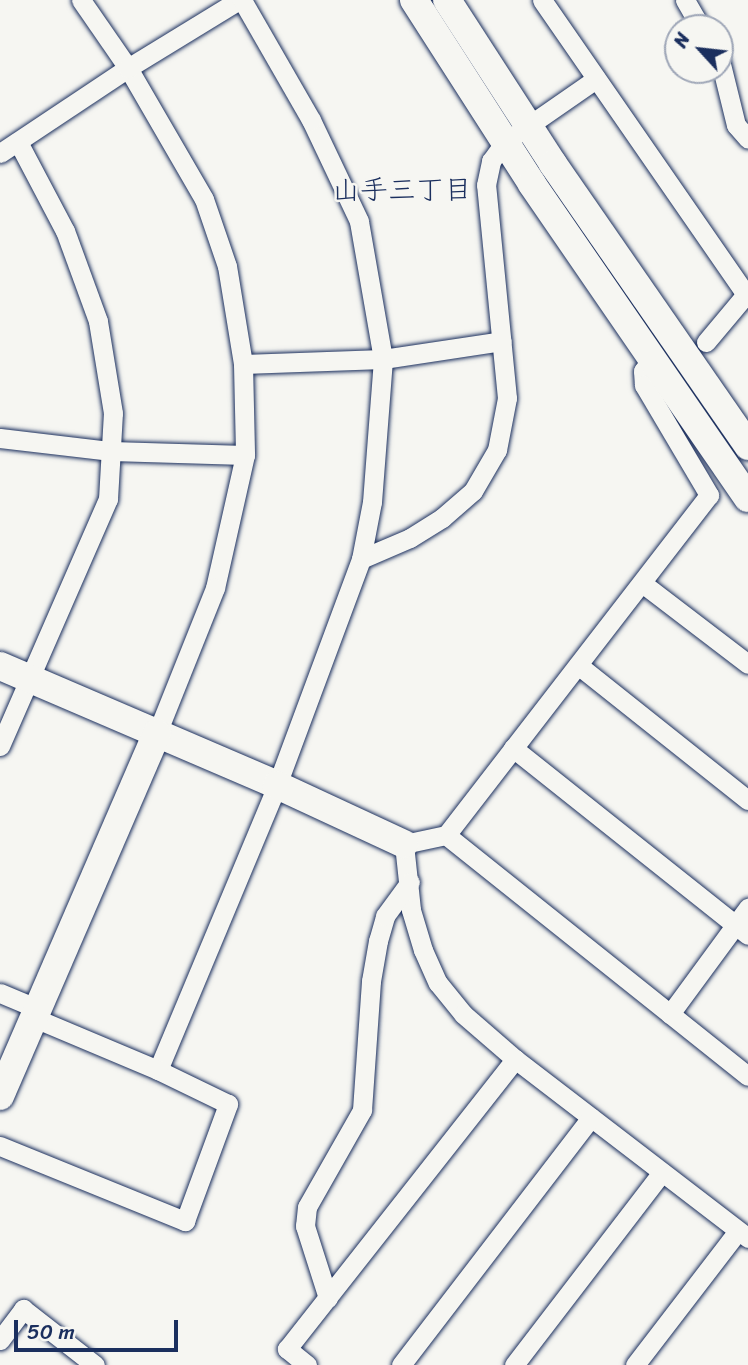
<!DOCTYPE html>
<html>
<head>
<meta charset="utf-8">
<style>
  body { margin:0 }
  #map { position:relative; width:748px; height:1365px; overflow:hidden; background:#f6f6f2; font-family:Sriracha,"Klee One",sans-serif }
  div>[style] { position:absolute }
  .roads { filter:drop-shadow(0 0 2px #1b2f5e) drop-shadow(0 0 2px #1b2f5e) }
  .street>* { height:19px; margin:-9.5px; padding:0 9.5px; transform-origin:9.5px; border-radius:9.5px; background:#f6f6f2 }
  .secondary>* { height:28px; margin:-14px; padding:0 14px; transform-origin:14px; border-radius:14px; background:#f6f6f2 }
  span { translate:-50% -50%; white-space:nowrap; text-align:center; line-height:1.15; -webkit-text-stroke:5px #f6f6f2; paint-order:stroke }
  .neighbourhood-label { font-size:28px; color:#1b2f5e }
  .north { position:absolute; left:664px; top:14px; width:70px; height:70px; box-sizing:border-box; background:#f6f6f2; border:2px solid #9ea6b7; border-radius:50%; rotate:297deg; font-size:19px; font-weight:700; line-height:28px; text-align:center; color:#1b2f5e }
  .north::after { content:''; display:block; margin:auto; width:24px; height:32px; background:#1b2f5e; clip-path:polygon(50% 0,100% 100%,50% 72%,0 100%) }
  .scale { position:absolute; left:14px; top:1320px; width:164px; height:32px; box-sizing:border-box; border:4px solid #1b2f5e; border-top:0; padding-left:9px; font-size:21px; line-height:24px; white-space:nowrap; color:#1b2f5e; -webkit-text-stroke:5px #f6f6f2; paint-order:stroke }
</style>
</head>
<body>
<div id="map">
  <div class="roads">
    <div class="street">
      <div style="left:81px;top:0;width:83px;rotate:55.3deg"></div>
      <div style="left:128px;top:68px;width:151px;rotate:59.9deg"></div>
      <div style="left:204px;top:199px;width:71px;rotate:71.1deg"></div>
      <div style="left:227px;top:266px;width:99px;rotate:80.7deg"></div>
      <div style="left:243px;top:364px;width:91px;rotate:88.7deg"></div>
      <div style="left:245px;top:455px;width:136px;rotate:102.7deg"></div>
      <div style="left:215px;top:588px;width:156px;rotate:111.8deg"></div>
      <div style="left:542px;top:0;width:362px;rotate:55.3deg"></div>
      <div style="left:685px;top:0;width:32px;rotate:60deg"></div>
      <div style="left:720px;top:60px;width:67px;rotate:76.2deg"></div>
      <div style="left:736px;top:125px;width:18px;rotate:49deg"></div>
      <div style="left:0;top:153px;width:154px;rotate:-33.6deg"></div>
      <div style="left:128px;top:68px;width:130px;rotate:-31.5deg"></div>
      <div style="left:706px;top:342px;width:65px;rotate:-50deg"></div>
      <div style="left:652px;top:359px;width:15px;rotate:127deg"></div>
      <div style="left:643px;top:371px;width:14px;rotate:86deg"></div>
      <div style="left:644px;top:385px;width:128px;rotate:59.4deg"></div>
      <div style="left:709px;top:495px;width:430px;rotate:127.7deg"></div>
      <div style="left:446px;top:835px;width:43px;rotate:167.9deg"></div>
      <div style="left:404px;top:844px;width:66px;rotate:83.9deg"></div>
      <div style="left:411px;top:910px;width:42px;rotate:73.3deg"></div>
      <div style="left:423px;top:950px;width:36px;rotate:66deg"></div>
      <div style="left:438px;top:983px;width:40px;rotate:51deg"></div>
      <div style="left:463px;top:1014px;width:69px;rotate:40.9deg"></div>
      <div style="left:515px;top:1059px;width:294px;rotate:37.5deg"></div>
      <div style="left:243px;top:364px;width:140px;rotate:-2deg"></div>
      <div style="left:383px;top:359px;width:120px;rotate:-8.6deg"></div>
      <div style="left:0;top:438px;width:112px;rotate:6.7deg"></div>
      <div style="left:111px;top:451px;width:134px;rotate:1.7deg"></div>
      <div style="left:361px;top:559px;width:53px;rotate:-23.2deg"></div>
      <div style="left:410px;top:538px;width:38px;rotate:-32deg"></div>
      <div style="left:442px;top:518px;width:41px;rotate:-41.1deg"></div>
      <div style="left:473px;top:491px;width:48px;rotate:-59.7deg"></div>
      <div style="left:497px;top:450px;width:53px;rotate:-79.1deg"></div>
      <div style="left:507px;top:398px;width:214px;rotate:-95.6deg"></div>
      <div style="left:486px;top:185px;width:25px;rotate:-78deg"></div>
      <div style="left:491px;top:161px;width:24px;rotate:-54deg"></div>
      <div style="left:505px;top:142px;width:111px;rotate:-34.7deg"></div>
      <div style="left:642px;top:583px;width:133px;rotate:37.4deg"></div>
      <div style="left:578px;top:665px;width:217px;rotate:38.5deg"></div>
      <div style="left:0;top:746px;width:270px;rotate:-66.4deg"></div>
      <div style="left:108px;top:499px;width:86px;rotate:-86.7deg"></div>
      <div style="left:113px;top:413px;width:93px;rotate:-99.3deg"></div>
      <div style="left:98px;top:321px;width:96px;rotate:-110.1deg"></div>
      <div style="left:65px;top:231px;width:101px;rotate:-117.8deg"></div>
      <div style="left:513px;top:748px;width:300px;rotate:38.5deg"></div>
      <div style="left:446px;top:835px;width:386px;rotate:38.6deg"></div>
      <div style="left:0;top:993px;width:41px;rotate:22.8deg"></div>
      <div style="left:670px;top:1014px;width:132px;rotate:-53.7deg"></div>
      <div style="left:158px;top:1070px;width:309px;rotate:-67.3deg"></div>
      <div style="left:277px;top:785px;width:241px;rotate:-69.6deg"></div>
      <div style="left:361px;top:559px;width:58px;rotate:-79.1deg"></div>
      <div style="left:372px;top:502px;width:143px;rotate:-85.6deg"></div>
      <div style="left:383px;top:359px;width:140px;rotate:-99.9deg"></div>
      <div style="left:359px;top:221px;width:112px;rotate:-115.4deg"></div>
      <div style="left:311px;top:120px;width:138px;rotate:-119.9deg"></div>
      <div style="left:0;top:1146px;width:200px;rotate:22.1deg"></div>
      <div style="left:185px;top:1221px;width:125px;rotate:-69.8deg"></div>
      <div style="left:228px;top:1104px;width:78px;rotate:-154.1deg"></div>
      <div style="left:158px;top:1070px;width:134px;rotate:-157.2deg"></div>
      <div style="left:328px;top:1298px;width:76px;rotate:-107.7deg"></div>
      <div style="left:305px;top:1226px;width:19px;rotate:-84deg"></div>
      <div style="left:307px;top:1207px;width:112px;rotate:-60.4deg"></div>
      <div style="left:362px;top:1110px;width:129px;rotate:-86deg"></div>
      <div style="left:371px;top:981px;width:41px;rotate:-80.1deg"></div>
      <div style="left:378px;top:941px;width:26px;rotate:-74deg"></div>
      <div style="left:385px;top:916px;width:42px;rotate:-53.7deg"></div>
      <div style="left:0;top:1340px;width:39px;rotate:-53deg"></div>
      <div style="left:23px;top:1309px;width:91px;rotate:37.9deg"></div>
      <div style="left:307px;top:1365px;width:26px;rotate:-141deg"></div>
      <div style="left:287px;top:1349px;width:369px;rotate:-51.8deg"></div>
      <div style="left:401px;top:1365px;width:312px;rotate:-52.5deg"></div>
      <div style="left:514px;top:1365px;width:243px;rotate:-52.5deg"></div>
      <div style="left:635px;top:1365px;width:169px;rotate:-52.5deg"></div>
    </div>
    <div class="secondary">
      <div style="left:414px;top:0;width:219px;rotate:57.3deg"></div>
      <div style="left:532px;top:184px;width:381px;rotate:55.5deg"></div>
      <div style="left:447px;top:0;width:195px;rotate:57.1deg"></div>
      <div style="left:553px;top:164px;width:343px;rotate:55.3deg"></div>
      <div style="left:0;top:666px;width:301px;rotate:23.2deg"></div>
      <div style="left:277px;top:785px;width:140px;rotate:24.9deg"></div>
      <div style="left:0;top:1096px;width:395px;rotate:-66.6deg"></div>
    </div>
  </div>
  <div class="neighbourhood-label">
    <span style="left:402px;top:190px">山手三丁目</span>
  </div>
  <div class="north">N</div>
  <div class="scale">50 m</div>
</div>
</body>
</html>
